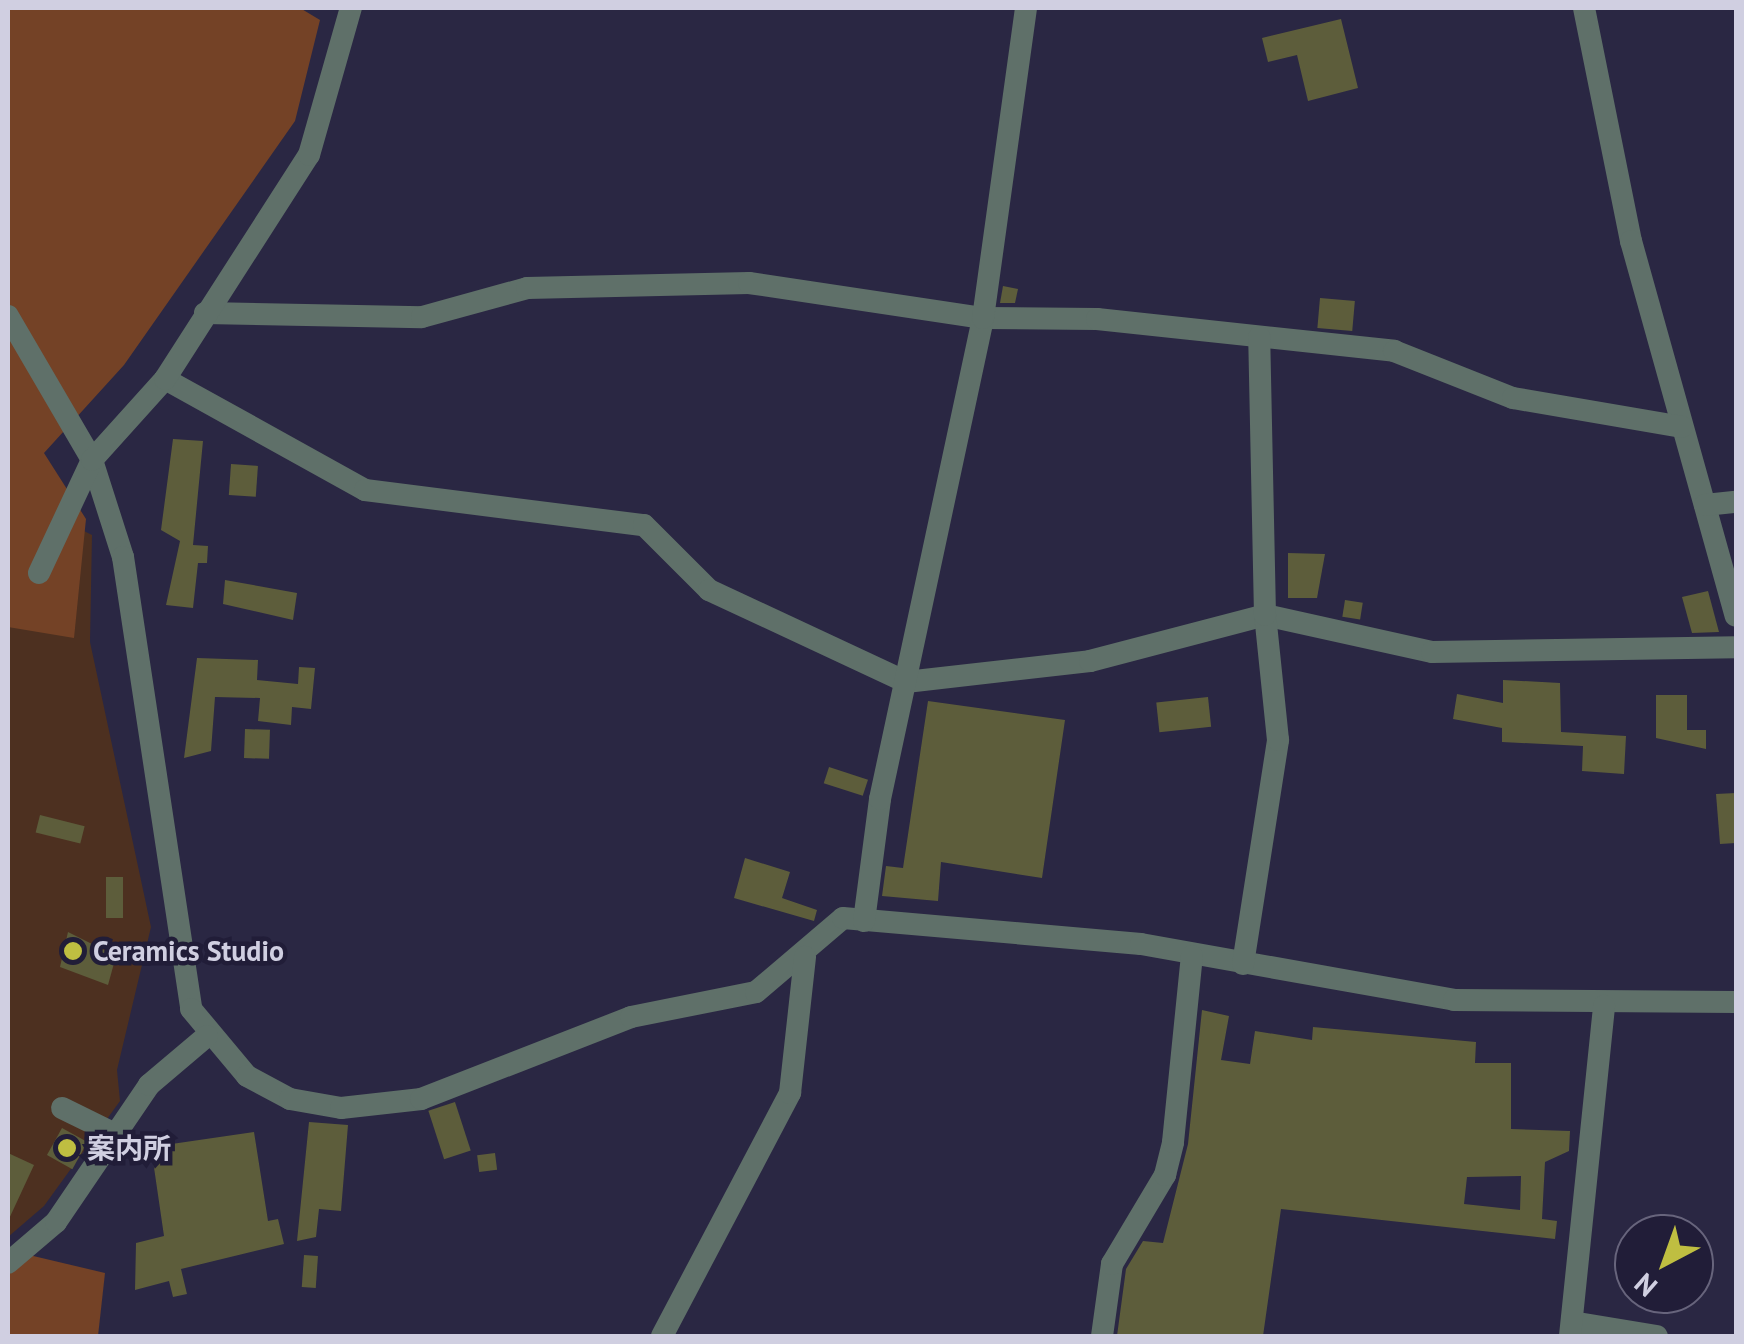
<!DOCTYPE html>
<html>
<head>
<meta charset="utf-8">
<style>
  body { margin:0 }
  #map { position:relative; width:1744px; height:1344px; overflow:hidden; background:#2a2743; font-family:"PT Sans","Noto Sans JP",sans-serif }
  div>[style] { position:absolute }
  .green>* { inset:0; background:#4d3020 }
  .forest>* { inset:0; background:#744226 }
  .building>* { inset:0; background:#5d5d3b; transform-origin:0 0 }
  .minor>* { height:22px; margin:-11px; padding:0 11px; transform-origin:11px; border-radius:11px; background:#5f7069 }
  .dots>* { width:28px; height:28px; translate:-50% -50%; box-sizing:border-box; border:5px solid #211d38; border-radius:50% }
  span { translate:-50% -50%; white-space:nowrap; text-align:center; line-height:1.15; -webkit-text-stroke:9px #211d38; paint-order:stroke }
  .poi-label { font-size:28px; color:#d0cfe1; font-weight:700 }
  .left { translate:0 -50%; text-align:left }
  .frame { position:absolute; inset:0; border:10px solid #d0cfe1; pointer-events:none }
  .north { position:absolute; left:1614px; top:1214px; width:100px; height:100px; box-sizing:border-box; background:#211d38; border:2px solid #67647c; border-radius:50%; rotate:221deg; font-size:28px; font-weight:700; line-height:40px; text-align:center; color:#d0cfe1 }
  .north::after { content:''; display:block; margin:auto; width:35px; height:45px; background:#bfbe41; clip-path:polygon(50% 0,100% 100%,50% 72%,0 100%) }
</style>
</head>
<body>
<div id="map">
  <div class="green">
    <div style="clip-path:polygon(8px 493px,92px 535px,90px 642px,151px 927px,117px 1070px,120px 1101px,44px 1206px,8px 1237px)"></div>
  </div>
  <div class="forest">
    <div style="clip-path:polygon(8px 8px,300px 8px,320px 20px,295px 121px,124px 365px,44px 453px,86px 519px,74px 638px,8px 627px)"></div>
    <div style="clip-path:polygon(8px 1250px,105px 1273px,98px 1336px,8px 1336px)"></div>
  </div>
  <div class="building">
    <div style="clip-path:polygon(1341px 19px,1358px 88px,1308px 101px,1297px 55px,1268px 62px,1262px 38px)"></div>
    <div style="clip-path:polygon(1003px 286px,1018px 289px,1015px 303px,1000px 303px)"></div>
    <div style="left:1320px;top:298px;width:35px;height:30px;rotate:5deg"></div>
    <div style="clip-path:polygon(173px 439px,203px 441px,193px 545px,208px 546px,207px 563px,198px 563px,193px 608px,166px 605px,180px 541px,161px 530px)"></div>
    <div style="left:231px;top:464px;width:27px;height:31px;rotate:4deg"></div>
    <div style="clip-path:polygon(1288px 553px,1325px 554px,1317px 598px,1288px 598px)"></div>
    <div style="clip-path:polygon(225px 580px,297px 593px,293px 620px,223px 604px)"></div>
    <div style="clip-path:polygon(1708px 591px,1719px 632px,1692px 633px,1682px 597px)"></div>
    <div style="left:1345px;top:600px;width:18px;height:17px;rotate:9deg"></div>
    <div style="clip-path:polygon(197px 658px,258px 660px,257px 680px,298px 684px,299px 667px,315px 668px,311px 709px,292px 707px,291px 725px,258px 721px,260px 698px,215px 697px,211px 751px,184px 758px)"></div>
    <div style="clip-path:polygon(1503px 680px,1560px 683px,1561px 732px,1626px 736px,1624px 774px,1582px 771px,1583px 746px,1502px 742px,1502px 728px,1453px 719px,1457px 694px,1503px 703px)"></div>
    <div style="clip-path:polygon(1656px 695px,1687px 695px,1687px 730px,1706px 730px,1706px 749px,1656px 738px)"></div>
    <div style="left:1208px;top:697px;width:30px;height:52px;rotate:84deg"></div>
    <div style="clip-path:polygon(928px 701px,1065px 720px,1042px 878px,941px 862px,938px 901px,882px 896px,886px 866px,903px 868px)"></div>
    <div style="left:245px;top:729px;width:25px;height:29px;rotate:2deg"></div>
    <div style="left:829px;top:767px;width:41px;height:17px;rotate:18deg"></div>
    <div style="clip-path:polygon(1736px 793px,1736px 843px,1720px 844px,1716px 794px)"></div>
    <div style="left:40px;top:815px;width:46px;height:18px;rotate:14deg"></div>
    <div style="clip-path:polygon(745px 858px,790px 872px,782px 898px,817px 910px,814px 921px,734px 898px)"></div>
    <div style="left:106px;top:877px;width:17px;height:41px"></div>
    <div style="clip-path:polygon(68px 932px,116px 956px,108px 985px,60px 967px)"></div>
    <div style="clip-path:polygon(evenodd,1202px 1010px,1229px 1016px,1221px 1060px,1250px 1064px,1255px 1031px,1312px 1040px,1313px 1027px,1476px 1042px,1475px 1063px,1511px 1063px,1511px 1129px,1570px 1131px,1569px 1151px,1545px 1162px,1542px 1219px,1557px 1221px,1555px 1239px,1281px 1209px,1263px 1336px,1117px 1336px,1126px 1269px,1143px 1241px,1163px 1243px,1188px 1144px,1202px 1010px,1521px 1176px,1520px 1210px,1464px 1204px,1467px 1177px,1521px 1176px)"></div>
    <div style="left:455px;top:1102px;width:51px;height:28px;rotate:72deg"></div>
    <div style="clip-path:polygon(309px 1122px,348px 1125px,341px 1211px,319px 1209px,316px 1237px,297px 1241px)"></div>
    <div style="left:62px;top:1128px;width:29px;height:31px;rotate:29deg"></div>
    <div style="clip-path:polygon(254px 1132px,268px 1221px,278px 1219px,284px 1244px,181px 1269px,187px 1294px,173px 1297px,169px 1281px,135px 1290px,136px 1243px,164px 1236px,151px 1147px)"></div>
    <div style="clip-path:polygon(8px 1153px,34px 1165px,8px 1221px)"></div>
    <div style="left:495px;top:1153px;width:17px;height:18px;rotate:83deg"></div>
    <div style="left:304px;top:1255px;width:14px;height:32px;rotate:4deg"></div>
  </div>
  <div class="minor">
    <div style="left:1584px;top:8px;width:238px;rotate:78.6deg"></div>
    <div style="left:1631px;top:241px;width:389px;rotate:74.4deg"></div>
    <div style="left:205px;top:313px;width:217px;rotate:1.1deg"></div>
    <div style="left:422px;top:317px;width:109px;rotate:-15.4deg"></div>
    <div style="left:527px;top:288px;width:222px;rotate:-1.3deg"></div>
    <div style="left:749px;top:283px;width:237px;rotate:8.5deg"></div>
    <div style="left:983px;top:318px;width:114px;rotate:0.5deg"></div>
    <div style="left:1097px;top:319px;width:299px;rotate:6.1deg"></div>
    <div style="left:1394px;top:351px;width:128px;rotate:21.6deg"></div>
    <div style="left:1513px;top:398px;width:171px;rotate:9.7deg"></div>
    <div style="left:8px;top:316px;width:167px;rotate:59.7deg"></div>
    <div style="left:92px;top:460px;width:102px;rotate:72.3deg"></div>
    <div style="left:123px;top:557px;width:457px;rotate:81.4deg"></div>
    <div style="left:191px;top:1009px;width:87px;rotate:50.1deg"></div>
    <div style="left:247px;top:1076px;width:49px;rotate:28.1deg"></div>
    <div style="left:290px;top:1099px;width:52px;rotate:10deg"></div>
    <div style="left:341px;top:1108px;width:81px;rotate:-6.4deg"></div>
    <div style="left:421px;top:1099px;width:225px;rotate:-21.3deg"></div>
    <div style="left:631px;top:1017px;width:127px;rotate:-11.3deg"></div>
    <div style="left:756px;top:992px;width:114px;rotate:-40.4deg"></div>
    <div style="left:843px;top:918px;width:299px;rotate:5deg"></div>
    <div style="left:1141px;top:944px;width:318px;rotate:10.1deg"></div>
    <div style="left:1454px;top:1000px;width:282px;rotate:0.4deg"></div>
    <div style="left:165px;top:379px;width:229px;rotate:29deg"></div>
    <div style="left:365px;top:490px;width:281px;rotate:7.2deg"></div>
    <div style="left:644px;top:525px;width:92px;rotate:45deg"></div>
    <div style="left:709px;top:590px;width:217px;rotate:25deg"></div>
    <div style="left:906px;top:682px;width:185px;rotate:-6.5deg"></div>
    <div style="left:1090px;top:661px;width:181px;rotate:-14.7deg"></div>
    <div style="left:1265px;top:615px;width:171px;rotate:12.5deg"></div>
    <div style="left:1432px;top:652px;width:304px;rotate:-0.9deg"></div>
    <div style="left:1705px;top:505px;width:31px;rotate:-6deg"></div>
    <div style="left:39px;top:573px;width:125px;rotate:-64.9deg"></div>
    <div style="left:92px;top:460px;width:109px;rotate:-48deg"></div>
    <div style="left:165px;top:379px;width:266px;rotate:-57.3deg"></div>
    <div style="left:309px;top:155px;width:153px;rotate:-74.1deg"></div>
    <div style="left:864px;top:921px;width:123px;rotate:-82.5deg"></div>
    <div style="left:880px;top:799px;width:492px;rotate:-77.9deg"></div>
    <div style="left:983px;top:318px;width:313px;rotate:-82.1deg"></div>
    <div style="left:1243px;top:964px;width:227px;rotate:-81.1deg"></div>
    <div style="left:1278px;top:740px;width:126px;rotate:-95.9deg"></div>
    <div style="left:1265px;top:615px;width:278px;rotate:-91.2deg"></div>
    <div style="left:62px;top:1108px;width:57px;rotate:26.1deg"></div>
    <div style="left:8px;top:1263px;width:63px;rotate:-40.5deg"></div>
    <div style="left:56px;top:1222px;width:166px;rotate:-55.8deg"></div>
    <div style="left:149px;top:1085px;width:76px;rotate:-40.2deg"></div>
    <div style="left:1572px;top:1322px;width:86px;rotate:9.4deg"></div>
    <div style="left:662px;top:1336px;width:275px;rotate:-62.2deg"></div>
    <div style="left:790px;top:1093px;width:137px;rotate:-83.7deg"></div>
    <div style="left:1102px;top:1336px;width:73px;rotate:-82.1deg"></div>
    <div style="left:1112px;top:1264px;width:104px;rotate:-59.2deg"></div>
    <div style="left:1165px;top:1175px;width:34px;rotate:-76deg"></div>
    <div style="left:1173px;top:1142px;width:187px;rotate:-84.2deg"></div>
    <div style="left:1570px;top:1336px;width:332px;rotate:-84.1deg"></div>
  </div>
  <div class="dots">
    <div style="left:73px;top:951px;background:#bfbe41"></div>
    <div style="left:67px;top:1148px;background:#bfbe41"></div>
  </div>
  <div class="poi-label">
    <span class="left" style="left:93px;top:951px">Ceramics Studio</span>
    <span class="left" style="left:87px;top:1148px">案内所</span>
  </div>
  <div class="frame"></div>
  <div class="north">N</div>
</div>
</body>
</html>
